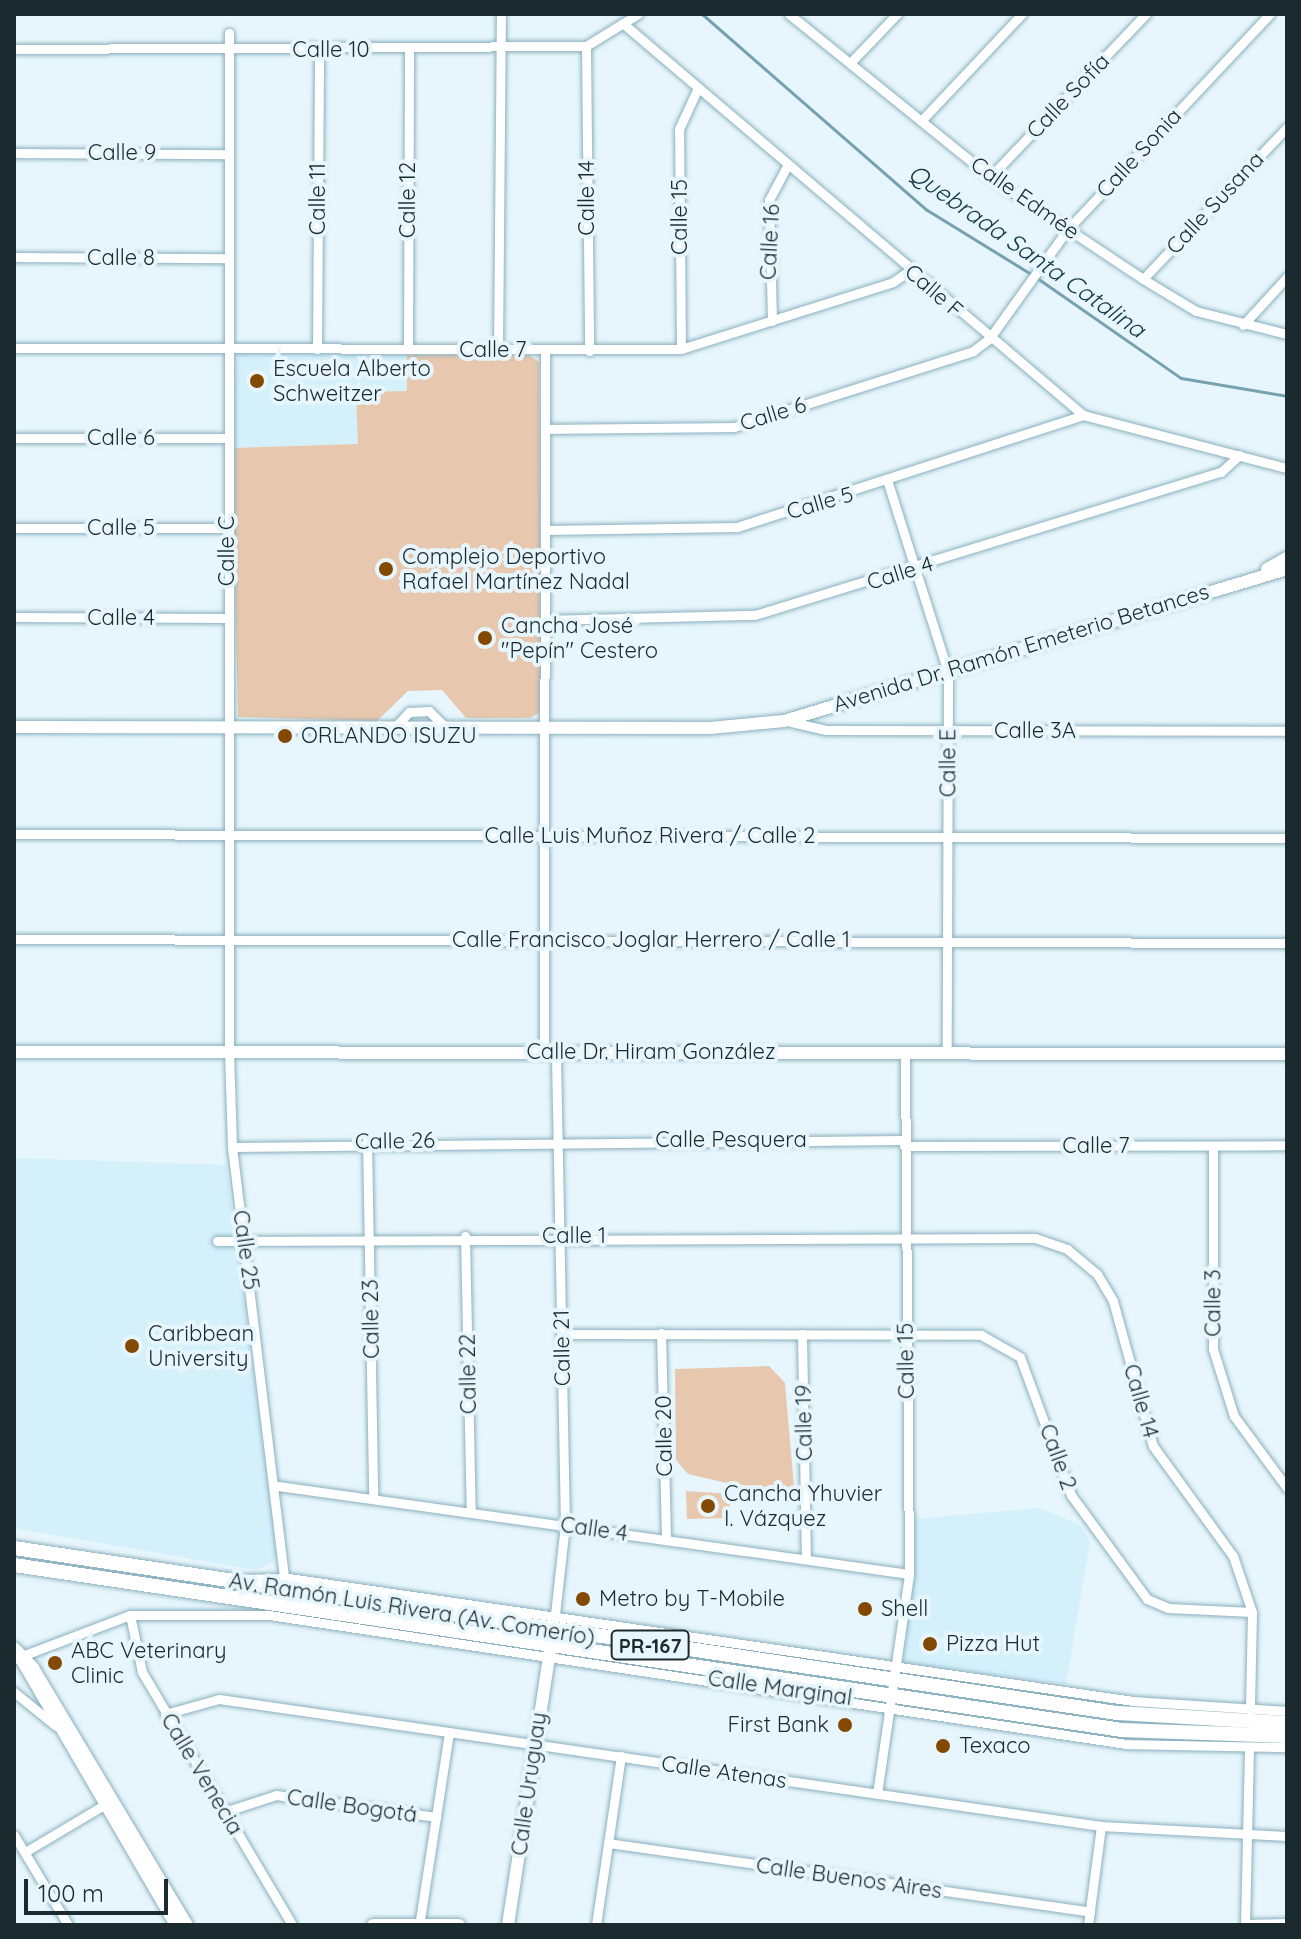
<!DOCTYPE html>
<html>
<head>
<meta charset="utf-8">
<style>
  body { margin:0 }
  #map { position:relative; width:1301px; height:1939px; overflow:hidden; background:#e7f6fc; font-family:Quicksand,sans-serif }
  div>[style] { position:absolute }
  .built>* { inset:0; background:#d3f0fb }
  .green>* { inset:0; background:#e7c8ae }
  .stream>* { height:3px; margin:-1.5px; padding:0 1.5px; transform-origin:1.5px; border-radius:1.5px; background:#76a1b0 }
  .roads { filter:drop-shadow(0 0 2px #8ab0be) drop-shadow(0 0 2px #8ab0be) }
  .street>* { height:9px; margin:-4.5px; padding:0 4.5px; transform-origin:4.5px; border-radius:4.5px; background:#fff }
  .secondary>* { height:12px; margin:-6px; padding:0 6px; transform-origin:6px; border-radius:6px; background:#fff }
  .primary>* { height:14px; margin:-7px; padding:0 7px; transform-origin:7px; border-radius:7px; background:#fff }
  .dots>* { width:22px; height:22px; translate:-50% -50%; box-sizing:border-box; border:4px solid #e7f6fc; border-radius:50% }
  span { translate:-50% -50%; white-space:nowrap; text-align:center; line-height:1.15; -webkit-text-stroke:8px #e7f6fc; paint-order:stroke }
  .shield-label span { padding:2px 6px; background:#e7f6fc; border:2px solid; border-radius:6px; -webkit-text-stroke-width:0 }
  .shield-label { font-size:20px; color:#1b2a2f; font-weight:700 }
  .street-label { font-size:22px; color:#1b2a2f }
  .poi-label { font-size:22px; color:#1b2a2f }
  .left { translate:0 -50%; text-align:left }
  .right { translate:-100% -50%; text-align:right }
  .water-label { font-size:24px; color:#123a47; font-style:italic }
  .frame { position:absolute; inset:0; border:16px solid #1b2a2f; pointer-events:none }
  .scale { position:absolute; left:24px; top:1879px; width:144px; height:36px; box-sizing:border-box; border:4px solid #1b2a2f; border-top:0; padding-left:10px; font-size:24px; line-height:28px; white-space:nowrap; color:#1b2a2f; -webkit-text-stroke:6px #e7f6fc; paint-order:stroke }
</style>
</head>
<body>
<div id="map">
  <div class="built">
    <div style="clip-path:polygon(237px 352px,407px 355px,407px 391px,358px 444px,232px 448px)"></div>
    <div style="clip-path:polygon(14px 1158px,226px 1165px,278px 1559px,256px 1570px,14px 1528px)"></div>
    <div style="clip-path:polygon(1040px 1508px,1080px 1525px,1090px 1541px,1066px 1684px,904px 1664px,914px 1519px)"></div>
  </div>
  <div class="green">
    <div style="clip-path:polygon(407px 355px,529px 355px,539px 362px,541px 711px,531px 718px,466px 718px,442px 690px,408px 691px,377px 721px,238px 717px,232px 448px,358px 444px,356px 392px,407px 391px)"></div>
    <div style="clip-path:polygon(769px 1366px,785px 1383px,795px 1499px,688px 1474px,676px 1460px,675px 1369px)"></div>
    <div style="clip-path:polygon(686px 1491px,730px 1494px,730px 1518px,687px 1519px)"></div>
  </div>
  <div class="stream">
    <div style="left:702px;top:14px;width:298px;rotate:41.1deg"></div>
    <div style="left:927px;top:210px;width:122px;rotate:31.6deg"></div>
    <div style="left:1037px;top:278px;width:175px;rotate:34.8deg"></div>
    <div style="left:1181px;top:378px;width:108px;rotate:9.6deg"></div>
  </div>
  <div class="roads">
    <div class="street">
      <div style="left:789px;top:14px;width:259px;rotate:39deg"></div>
      <div style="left:990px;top:177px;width:184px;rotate:33.7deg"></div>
      <div style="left:1143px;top:279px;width:62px;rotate:31.1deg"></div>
      <div style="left:1196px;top:311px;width:94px;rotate:14.2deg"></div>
      <div style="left:626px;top:26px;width:600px;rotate:40.4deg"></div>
      <div style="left:1083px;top:415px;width:211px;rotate:14.6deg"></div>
      <div style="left:229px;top:33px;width:1018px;rotate:90deg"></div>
      <div style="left:229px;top:1051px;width:96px;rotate:88.2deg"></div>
      <div style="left:232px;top:1147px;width:447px;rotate:83.1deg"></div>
      <div style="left:586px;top:46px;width:305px;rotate:89.4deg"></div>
      <div style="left:14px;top:49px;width:572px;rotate:-0.3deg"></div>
      <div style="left:586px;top:46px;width:61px;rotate:-31.6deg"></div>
      <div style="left:850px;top:63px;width:68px;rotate:-46.2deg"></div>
      <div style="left:921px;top:121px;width:147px;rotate:-46.7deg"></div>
      <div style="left:14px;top:153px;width:215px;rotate:0.3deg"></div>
      <div style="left:990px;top:177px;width:226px;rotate:-46.3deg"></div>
      <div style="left:14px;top:257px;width:215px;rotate:0.3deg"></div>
      <div style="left:1143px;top:279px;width:209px;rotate:-46.5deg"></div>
      <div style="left:772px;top:321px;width:121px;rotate:-91.4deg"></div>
      <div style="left:769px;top:200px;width:38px;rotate:-62deg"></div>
      <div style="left:1243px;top:325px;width:65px;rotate:-47.5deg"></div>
      <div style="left:14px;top:348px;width:667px;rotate:0.09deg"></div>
      <div style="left:681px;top:349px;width:222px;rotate:-17.5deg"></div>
      <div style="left:893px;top:282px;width:21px;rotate:-35deg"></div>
      <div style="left:317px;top:349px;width:299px;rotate:-89.6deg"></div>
      <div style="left:408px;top:349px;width:299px;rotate:-89.8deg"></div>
      <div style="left:681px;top:349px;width:220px;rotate:-90.5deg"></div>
      <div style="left:679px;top:129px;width:43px;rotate:-65.2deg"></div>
      <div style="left:498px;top:350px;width:336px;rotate:-89.5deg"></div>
      <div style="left:545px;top:429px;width:189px;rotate:-0.6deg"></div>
      <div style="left:734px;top:427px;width:251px;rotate:-17.6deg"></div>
      <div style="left:973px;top:351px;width:20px;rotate:-37deg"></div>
      <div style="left:989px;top:339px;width:134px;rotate:-54.4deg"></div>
      <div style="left:1067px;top:230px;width:296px;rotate:-46.8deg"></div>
      <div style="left:14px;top:438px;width:214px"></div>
      <div style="left:888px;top:483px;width:198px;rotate:72.4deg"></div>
      <div style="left:948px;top:672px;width:380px;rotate:90.2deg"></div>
      <div style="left:14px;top:528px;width:213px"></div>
      <div style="left:545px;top:530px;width:192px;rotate:-0.9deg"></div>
      <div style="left:737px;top:527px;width:364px;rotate:-17.9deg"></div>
      <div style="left:14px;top:617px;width:213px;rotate:0.3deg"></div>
      <div style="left:544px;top:620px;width:211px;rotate:-1.4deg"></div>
      <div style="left:755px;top:615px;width:487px;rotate:-17.1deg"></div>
      <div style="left:1221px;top:472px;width:25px;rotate:-43deg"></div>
      <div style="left:787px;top:721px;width:40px;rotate:13deg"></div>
      <div style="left:826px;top:730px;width:461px;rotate:0.1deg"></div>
      <div style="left:395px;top:727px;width:21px;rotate:-47deg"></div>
      <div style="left:409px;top:712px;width:20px;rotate:-3deg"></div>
      <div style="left:429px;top:711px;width:23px;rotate:45deg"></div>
      <div style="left:14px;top:834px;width:1273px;rotate:0.18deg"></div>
      <div style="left:14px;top:939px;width:1273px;rotate:0.18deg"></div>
      <div style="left:544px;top:1051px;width:701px;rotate:-89.92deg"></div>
      <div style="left:367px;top:1140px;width:358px;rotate:89deg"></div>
      <div style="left:904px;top:1146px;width:383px;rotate:-0.1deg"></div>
      <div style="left:1213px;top:1146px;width:203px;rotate:90deg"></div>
      <div style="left:1213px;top:1349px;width:70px;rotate:72.6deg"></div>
      <div style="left:1234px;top:1416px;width:89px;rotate:53.6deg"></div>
      <div style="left:232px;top:1147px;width:672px;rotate:-0.6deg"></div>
      <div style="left:465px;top:1236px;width:275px;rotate:88.8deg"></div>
      <div style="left:217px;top:1241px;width:818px;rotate:-0.21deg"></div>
      <div style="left:1035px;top:1238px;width:34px;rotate:19deg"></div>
      <div style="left:1067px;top:1249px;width:39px;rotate:40deg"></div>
      <div style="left:1097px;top:1274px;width:31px;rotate:59deg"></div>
      <div style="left:1113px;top:1301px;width:150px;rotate:74.6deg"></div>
      <div style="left:1153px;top:1446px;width:136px;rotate:54deg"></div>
      <div style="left:1233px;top:1556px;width:59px;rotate:71.3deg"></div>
      <div style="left:1252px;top:1612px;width:98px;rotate:91.2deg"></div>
      <div style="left:661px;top:1333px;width:206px;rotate:88.6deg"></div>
      <div style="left:562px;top:1334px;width:419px;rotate:0.1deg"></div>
      <div style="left:981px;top:1335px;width:45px;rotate:29.4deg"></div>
      <div style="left:1020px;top:1357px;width:147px;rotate:69.7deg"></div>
      <div style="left:1071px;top:1495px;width:129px;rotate:53.8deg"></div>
      <div style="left:1147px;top:1599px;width:23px;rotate:23deg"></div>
      <div style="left:1168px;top:1608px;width:84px;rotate:2.7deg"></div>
      <div style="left:802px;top:1334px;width:225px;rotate:89deg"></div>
      <div style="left:278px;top:1486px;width:637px;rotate:7.94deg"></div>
      <div style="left:240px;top:1579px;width:49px;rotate:-1.2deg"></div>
      <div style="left:289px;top:1578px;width:853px;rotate:8.29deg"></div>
      <div style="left:1133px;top:1701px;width:154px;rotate:3.7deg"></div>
      <div style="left:130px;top:1615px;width:58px;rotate:78.1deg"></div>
      <div style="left:142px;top:1672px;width:294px;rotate:59.3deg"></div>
      <div style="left:554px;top:1623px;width:99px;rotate:-83.6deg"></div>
      <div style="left:565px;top:1525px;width:474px;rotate:-91.1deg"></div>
      <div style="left:14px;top:1659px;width:124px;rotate:-20.8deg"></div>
      <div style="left:130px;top:1615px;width:139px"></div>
      <div style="left:269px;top:1615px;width:867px;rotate:8.56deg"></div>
      <div style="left:1126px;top:1744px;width:161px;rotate:1.1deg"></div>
      <div style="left:14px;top:1692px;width:54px;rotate:39deg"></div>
      <div style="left:165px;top:1714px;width:56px;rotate:-15.5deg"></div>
      <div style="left:219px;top:1699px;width:891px;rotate:8.19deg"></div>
      <div style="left:1101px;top:1826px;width:186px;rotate:3.1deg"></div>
      <div style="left:877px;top:1794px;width:222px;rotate:-81.7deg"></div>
      <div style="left:909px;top:1574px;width:522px;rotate:-90.44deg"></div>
      <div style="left:224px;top:1812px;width:55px;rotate:-18.1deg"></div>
      <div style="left:276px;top:1795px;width:162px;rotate:7.8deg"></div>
      <div style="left:14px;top:1835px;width:105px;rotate:59deg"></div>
      <div style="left:608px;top:1843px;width:487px;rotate:8.1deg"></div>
      <div style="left:25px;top:1852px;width:98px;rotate:-30.8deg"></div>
      <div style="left:420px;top:1920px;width:190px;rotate:-81.2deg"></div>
      <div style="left:1245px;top:1924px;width:42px;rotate:-1.4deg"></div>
      <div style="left:596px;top:1925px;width:171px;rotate:-81.6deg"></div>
      <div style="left:1088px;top:1925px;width:100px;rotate:-82.5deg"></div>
      <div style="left:1245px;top:1925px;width:177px;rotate:-88.7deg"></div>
    </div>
    <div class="secondary">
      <div style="left:1267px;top:569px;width:23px;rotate:-29deg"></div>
      <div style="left:14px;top:727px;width:696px;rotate:0.08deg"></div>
      <div style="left:710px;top:728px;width:74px;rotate:-5.4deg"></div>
      <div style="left:784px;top:721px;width:525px;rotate:-16.81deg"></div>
      <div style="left:14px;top:1052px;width:1273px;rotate:0.09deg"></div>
      <div style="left:14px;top:1648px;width:28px;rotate:46deg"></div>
      <div style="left:33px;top:1668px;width:300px;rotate:59.1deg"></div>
      <div style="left:20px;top:1657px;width:310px;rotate:59.8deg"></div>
      <div style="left:373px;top:1925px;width:86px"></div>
      <div style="left:508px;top:1925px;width:297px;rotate:-81.3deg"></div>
    </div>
    <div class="primary">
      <div style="left:14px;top:1548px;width:1115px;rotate:8.51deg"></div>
      <div style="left:1117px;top:1713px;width:170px;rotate:3.4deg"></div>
      <div style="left:14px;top:1565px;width:1120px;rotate:8.47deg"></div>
      <div style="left:1122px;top:1730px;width:165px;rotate:2.1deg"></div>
    </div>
  </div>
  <div class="dots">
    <div style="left:257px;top:381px;background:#834900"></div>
    <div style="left:386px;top:569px;background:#834900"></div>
    <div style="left:485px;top:638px;background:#834900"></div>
    <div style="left:285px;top:736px;background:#834900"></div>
    <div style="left:132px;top:1346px;background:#834900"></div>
    <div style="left:708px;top:1506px;background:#834900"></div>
    <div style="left:583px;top:1599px;background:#834900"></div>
    <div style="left:865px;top:1609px;background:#834900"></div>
    <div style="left:930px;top:1644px;background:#834900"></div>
    <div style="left:55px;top:1663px;background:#834900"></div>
    <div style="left:845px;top:1725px;background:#834900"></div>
    <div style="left:943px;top:1746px;background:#834900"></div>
  </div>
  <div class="shield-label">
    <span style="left:650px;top:1645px">PR-167</span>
  </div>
  <div class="street-label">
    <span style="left:331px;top:50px">Calle 10</span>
    <span style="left:1068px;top:96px;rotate:-46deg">Calle Sofía</span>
    <span style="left:122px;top:153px">Calle 9</span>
    <span style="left:1139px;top:153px;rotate:-47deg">Calle Sonia</span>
    <span style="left:587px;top:198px;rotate:-90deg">Calle 14</span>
    <span style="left:1025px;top:198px;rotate:35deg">Calle Edmée</span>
    <span style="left:318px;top:199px;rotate:-90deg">Calle 11</span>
    <span style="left:408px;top:200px;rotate:-90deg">Calle 12</span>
    <span style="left:1215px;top:203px;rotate:-47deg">Calle Susana</span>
    <span style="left:680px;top:217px;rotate:-90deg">Calle 15</span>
    <span style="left:770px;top:242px;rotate:-87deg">Calle 16</span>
    <span style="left:121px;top:258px">Calle 8</span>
    <span style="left:934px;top:291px;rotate:41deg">Calle F</span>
    <span style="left:493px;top:350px">Calle 7</span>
    <span style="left:773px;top:414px;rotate:-17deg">Calle 6</span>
    <span style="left:121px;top:438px">Calle 6</span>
    <span style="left:820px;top:503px;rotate:-16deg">Calle 5</span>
    <span style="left:121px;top:528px">Calle 5</span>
    <span style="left:227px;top:551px;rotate:-90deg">Calle C</span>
    <span style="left:900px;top:573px;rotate:-17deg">Calle 4</span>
    <span style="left:121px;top:618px">Calle 4</span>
    <span style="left:1021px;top:648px;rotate:-17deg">Avenida Dr. Ramón Emeterio Betances</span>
    <span style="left:1035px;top:731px">Calle 3A</span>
    <span style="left:948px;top:763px;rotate:-90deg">Calle E</span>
    <span style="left:650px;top:836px">Calle Luis Muñoz Rivera / Calle 2</span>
    <span style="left:651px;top:940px">Calle Francisco Joglar Herrero / Calle 1</span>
    <span style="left:651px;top:1052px">Calle Dr. Hiram González</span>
    <span style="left:731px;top:1140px">Calle Pesquera</span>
    <span style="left:395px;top:1141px;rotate:-1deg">Calle 26</span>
    <span style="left:1096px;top:1146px">Calle 7</span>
    <span style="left:574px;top:1236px">Calle 1</span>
    <span style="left:246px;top:1250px;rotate:82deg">Calle 25</span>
    <span style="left:1213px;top:1303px;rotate:-90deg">Calle 3</span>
    <span style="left:371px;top:1319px;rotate:-91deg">Calle 23</span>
    <span style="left:562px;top:1348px;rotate:-91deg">Calle 21</span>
    <span style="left:906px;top:1361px;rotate:-91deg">Calle 15</span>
    <span style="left:468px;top:1374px;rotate:-91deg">Calle 22</span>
    <span style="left:1141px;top:1401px;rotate:74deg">Calle 14</span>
    <span style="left:804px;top:1423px;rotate:-91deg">Calle 19</span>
    <span style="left:664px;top:1436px;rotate:-91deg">Calle 20</span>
    <span style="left:1058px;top:1457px;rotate:70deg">Calle 2</span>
    <span style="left:594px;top:1529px;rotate:8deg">Calle 4</span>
    <span style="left:412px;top:1609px;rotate:9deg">Av. Ramón Luis Rivera (Av. Comerío)</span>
    <span style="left:780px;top:1688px;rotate:8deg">Calle Marginal</span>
    <span style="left:724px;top:1772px;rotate:8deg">Calle Atenas</span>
    <span style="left:202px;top:1774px;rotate:59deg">Calle Venecia</span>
    <span style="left:529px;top:1784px;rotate:-82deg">Calle Uruguay</span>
    <span style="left:352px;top:1806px;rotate:8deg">Calle Bogotá</span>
    <span style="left:849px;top:1878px;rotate:8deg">Calle Buenos Aires</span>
  </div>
  <div class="poi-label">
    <span class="left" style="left:273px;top:381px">Escuela Alberto<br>Schweitzer</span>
    <span class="left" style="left:402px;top:569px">Complejo Deportivo<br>Rafael Martínez Nadal</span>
    <span class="left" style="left:501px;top:638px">Cancha José<br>"Pepín" Cestero</span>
    <span class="left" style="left:301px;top:736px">ORLANDO ISUZU</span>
    <span class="left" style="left:148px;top:1346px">Caribbean<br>University</span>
    <span class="left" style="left:724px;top:1506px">Cancha Yhuvier<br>I. Vázquez</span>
    <span class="left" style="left:599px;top:1599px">Metro by T-Mobile</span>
    <span class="left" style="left:881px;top:1609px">Shell</span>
    <span class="left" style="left:946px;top:1644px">Pizza Hut</span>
    <span class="left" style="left:71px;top:1663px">ABC Veterinary<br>Clinic</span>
    <span class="right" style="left:829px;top:1725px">First Bank</span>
    <span class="left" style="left:959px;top:1746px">Texaco</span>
  </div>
  <div class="water-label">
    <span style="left:1027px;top:251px;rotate:35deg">Quebrada Santa Catalina</span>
  </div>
  <div class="frame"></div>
  <div class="scale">100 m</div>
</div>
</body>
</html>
